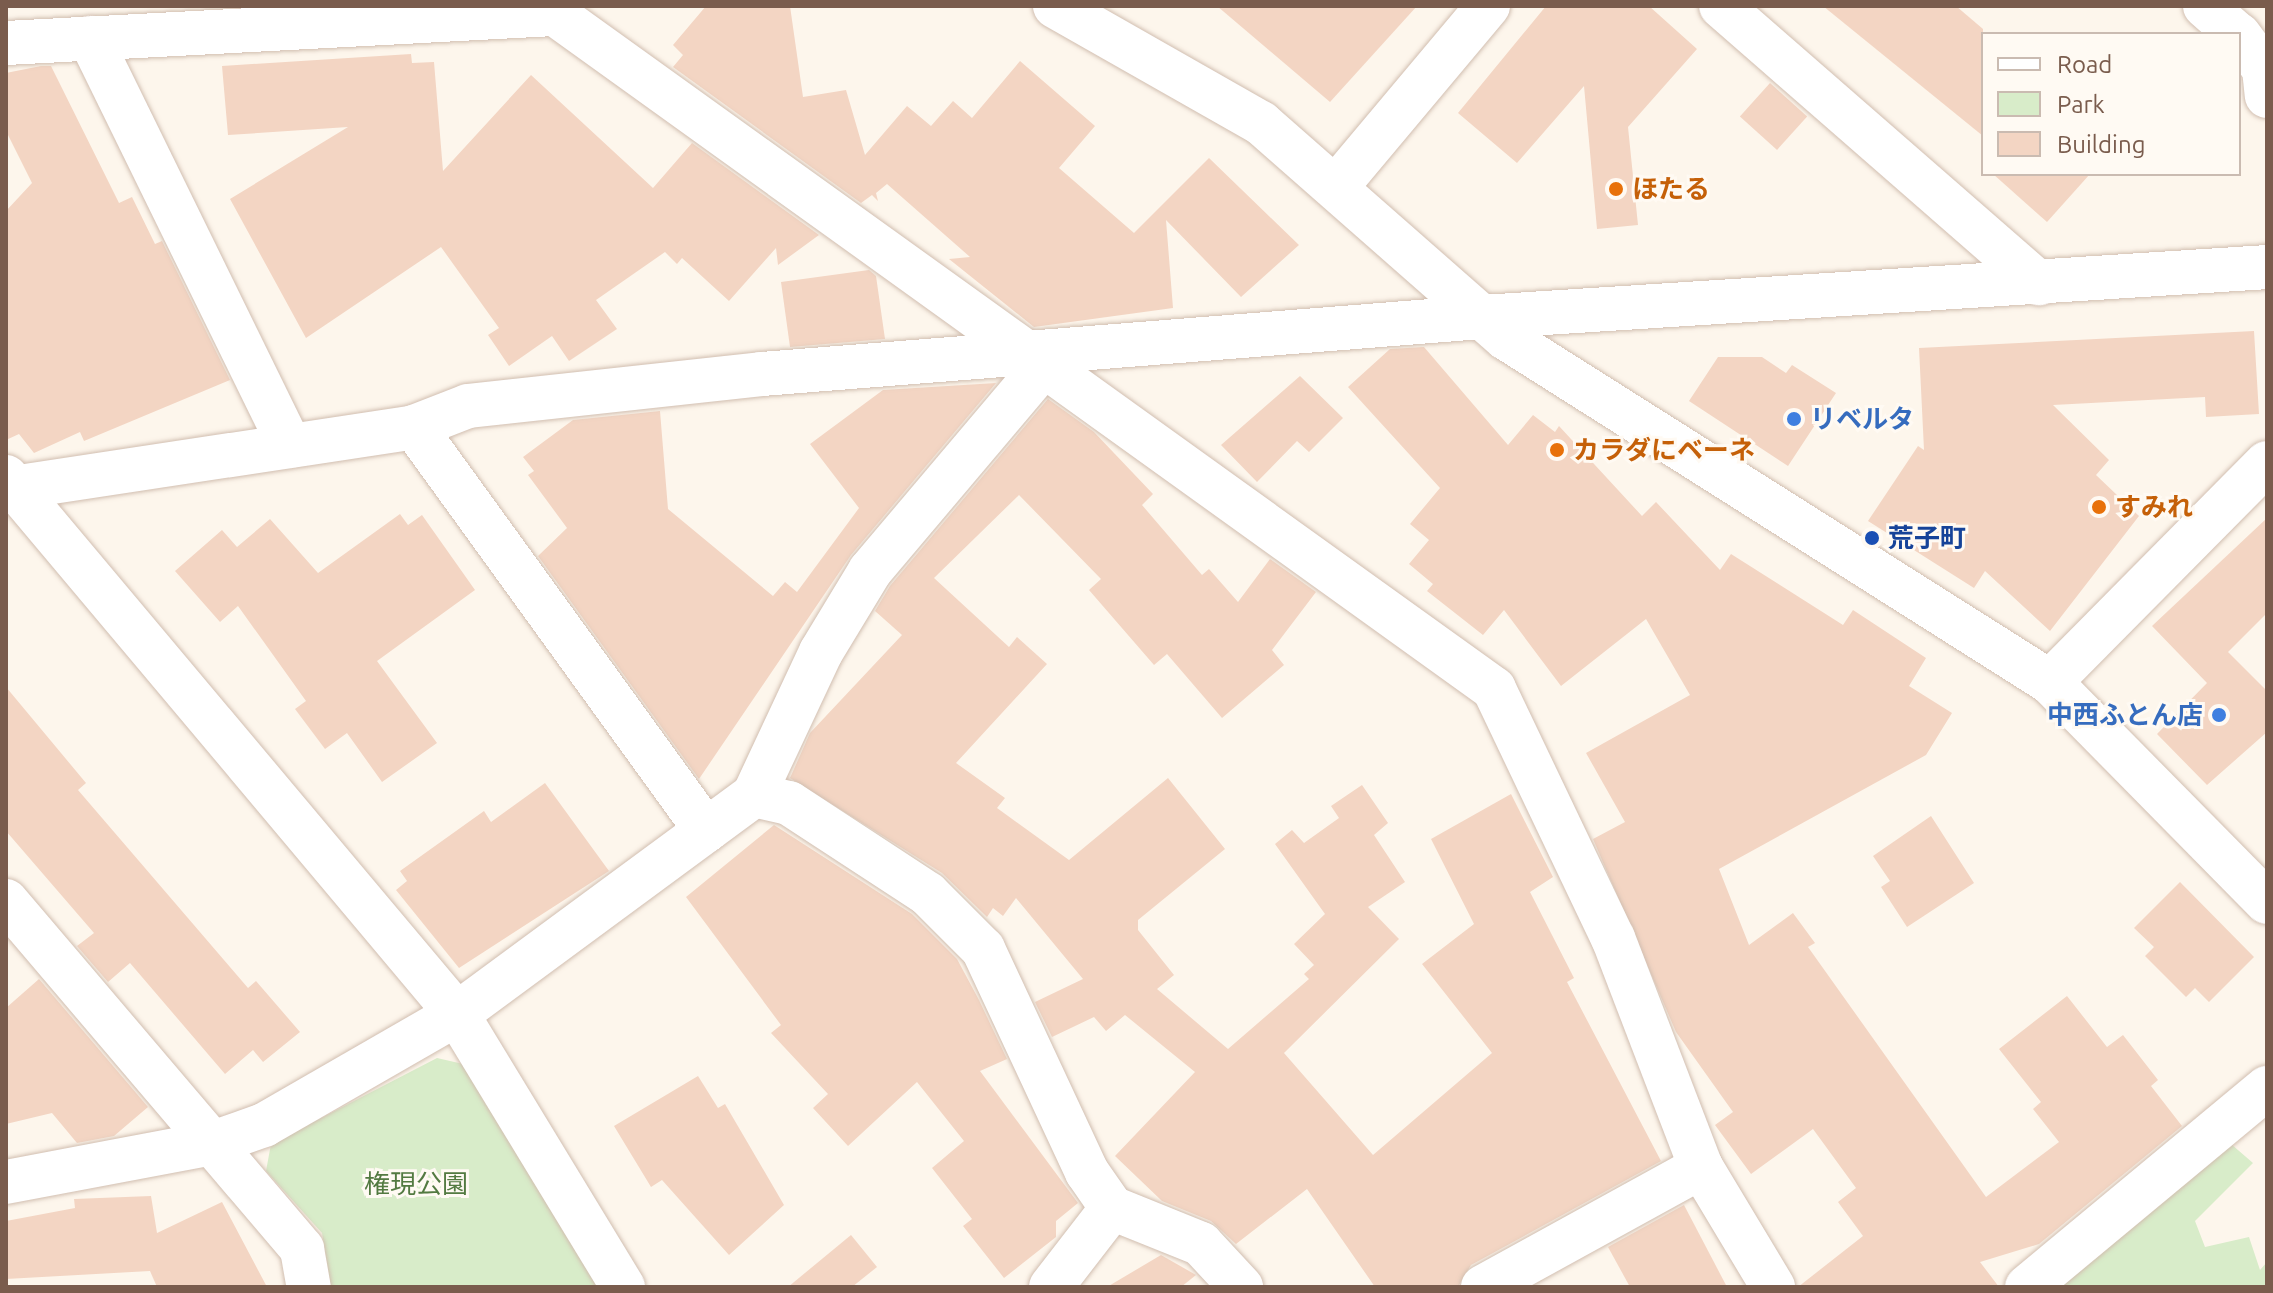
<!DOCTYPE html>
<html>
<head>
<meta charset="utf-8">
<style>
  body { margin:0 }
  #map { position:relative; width:2273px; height:1293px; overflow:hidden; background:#fdf6ec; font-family:Ubuntu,"Noto Sans JP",sans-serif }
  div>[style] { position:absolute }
  .green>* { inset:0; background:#d8ecc9 }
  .building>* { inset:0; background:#f3d5c3; transform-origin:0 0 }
  .roads { filter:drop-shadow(0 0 2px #d1beb0) drop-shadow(0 0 2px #d1beb0) }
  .minor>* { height:44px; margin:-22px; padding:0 22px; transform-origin:22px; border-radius:22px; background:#fff }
  .tertiary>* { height:44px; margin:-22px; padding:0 22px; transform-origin:22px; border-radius:22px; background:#fff }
  .dots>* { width:22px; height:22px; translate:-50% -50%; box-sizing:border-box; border:4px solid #fffaf3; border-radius:50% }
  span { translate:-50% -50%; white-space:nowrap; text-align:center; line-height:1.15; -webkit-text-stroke:6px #fffaf3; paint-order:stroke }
  .food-label { font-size:26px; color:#c56008; font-weight:700 }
  .left { translate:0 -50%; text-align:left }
  .shop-label { font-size:26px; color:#366cbe; font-weight:700 }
  .right { translate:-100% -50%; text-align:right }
  .transit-label { font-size:26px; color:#164399; font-weight:700 }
  .park-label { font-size:26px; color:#537a41 }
  .frame { position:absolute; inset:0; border:8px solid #7a5c4d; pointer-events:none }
  .legend { position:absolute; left:1981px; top:32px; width:260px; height:144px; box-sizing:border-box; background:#fffaf3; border:2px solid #cabbb1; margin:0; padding:10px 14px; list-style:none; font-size:24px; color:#7a5c4d }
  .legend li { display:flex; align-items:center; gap:16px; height:40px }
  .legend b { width:40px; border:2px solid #cabbb1 }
</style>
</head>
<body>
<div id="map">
  <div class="green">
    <div style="clip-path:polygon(437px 1058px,463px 1064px,599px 1287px,331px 1287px,322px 1233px,266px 1171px,271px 1144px)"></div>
    <div style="clip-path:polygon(2231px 1144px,2253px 1163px,2195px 1221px,2205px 1247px,2249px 1237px,2260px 1270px,2267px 1262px,2267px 1287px,2057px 1287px)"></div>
  </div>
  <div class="building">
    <div style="clip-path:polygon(706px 6px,790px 6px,803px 97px,846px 90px,865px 155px,907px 106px,931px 126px,953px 101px,972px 118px,1020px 61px,1095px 126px,1059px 168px,1134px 233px,1209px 158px,1299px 245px,1241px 297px,1166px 220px,1173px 308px,1034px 327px,949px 259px,970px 257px,887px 184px,876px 193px,878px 201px,872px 195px,861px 203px,673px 67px,683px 55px,673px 45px)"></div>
    <div style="clip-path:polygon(1217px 6px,1417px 6px,1330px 102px)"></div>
    <div style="clip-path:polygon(1546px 6px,1649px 6px,1697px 49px,1628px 127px,1638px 225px,1597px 229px,1584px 86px,1517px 163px,1458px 113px)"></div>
    <div style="clip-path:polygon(1823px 6px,1956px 6px,1983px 29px,1983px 136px)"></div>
    <div style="clip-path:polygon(411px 54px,412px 63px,434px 62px,443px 171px,531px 75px,653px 188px,692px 143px,819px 235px,778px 265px,776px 248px,729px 301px,682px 258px,677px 264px,665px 252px,596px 300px,617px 329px,569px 361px,552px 336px,509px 366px,488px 335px,499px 328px,441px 247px,306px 338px,230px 199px,348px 127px,228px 135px,222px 66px)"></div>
    <div style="clip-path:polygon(41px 66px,51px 66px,119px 203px,132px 197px,155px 244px,162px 241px,230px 380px,84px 441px,80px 432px,34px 453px,19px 434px,6px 440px,6px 211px,32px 183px,6px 131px,6px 73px)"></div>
    <div style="left:1770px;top:83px;width:50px;height:45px;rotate:42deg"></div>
    <div style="clip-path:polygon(1993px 174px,2090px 174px,2047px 222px)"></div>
    <div style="clip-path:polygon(869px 270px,876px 276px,885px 339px,790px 347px,781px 282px)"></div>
    <div style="clip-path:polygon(2254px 331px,2259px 414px,2206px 417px,2205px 397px,2053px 405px,2109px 460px,2096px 475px,2139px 516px,2050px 631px,1985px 571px,1974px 588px,1868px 521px,1918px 446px,1924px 450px,1919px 348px)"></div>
    <div style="clip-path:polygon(1424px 347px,1508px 445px,1533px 415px,1555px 432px,1559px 426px,1642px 516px,1656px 502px,1720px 570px,1731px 554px,1843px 625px,1853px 610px,1926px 658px,1909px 686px,1952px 713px,1926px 755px,1719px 869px,1749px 945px,1793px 913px,1815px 943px,1808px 947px,1986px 1197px,2059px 1142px,2033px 1109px,2041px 1102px,1999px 1049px,2067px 996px,2107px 1047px,2123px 1035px,2158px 1080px,2151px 1086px,2182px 1126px,2039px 1244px,1980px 1262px,1999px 1287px,1798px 1287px,1863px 1236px,1838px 1202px,1856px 1188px,1813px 1129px,1751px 1174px,1715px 1125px,1733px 1112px,1676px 1032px,1593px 839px,1625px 822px,1586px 753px,1690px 695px,1646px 619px,1561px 686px,1504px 610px,1483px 635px,1427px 591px,1433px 584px,1409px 564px,1429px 540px,1410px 524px,1440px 488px,1348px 387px,1390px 349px)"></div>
    <div style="clip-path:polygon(1718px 357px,1762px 357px,1786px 373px,1792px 365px,1836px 393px,1788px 466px,1689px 401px)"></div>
    <div style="clip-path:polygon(1300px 376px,1343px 418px,1309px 452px,1297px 441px,1257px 482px,1221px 445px)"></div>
    <div style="clip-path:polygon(996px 383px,851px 555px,699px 779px,538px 556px,567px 528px,528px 475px,534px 471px,523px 457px,573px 420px,660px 411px,668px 509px,773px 596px,785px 582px,797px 592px,859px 508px,810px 444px,883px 390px)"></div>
    <div style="clip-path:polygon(1048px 399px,1094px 432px,1153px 494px,1142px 505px,1202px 575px,1209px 569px,1238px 602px,1270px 559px,1316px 592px,1272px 650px,1284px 665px,1222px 718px,1167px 654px,1154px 665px,1089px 590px,1101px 579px,1019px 495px,934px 578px,1009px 647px,1017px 637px,1047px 664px,956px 763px,1005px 798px,997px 808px,1069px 860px,1168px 778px,1225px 849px,1138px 920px,1138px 930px,1174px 975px,1157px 989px,1228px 1049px,1309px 979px,1304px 974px,1314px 965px,1294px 944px,1325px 914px,1275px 844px,1292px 830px,1304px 843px,1339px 818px,1331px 806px,1362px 785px,1388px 823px,1374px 835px,1405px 882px,1368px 907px,1399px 939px,1284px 1053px,1373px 1155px,1492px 1053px,1422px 964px,1474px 924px,1431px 839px,1511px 794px,1553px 877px,1530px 892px,1574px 978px,1567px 982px,1661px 1161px,1471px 1265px,1458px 1287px,1375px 1287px,1307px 1189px,1236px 1244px,1211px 1221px,1162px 1201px,1115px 1156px,1195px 1072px,1125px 1015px,1106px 1031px,1094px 1017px,1052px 1037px,1035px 1002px,1083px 979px,1016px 898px,1003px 916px,993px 908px,987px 917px,942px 873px,790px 778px,810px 733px,902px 635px,875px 611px,890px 586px)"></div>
    <div style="clip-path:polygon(400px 514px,408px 525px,422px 515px,475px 590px,377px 661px,437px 743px,382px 782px,347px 733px,325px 749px,295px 709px,306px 701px,238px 606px,220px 622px,175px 571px,222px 530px,237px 547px,270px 519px,318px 573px)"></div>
    <div style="clip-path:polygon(2267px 518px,2267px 613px,2228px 652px,2267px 691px,2267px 732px,2207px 785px,2157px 734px,2207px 683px,2152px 626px)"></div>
    <div style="clip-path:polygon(6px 687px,86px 783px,78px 790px,248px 988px,256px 981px,300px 1032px,263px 1062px,253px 1050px,225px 1074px,130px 963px,108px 982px,77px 946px,94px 933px,6px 831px)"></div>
    <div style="clip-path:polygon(545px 783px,609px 871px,459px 968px,396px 890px,407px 881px,400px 871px,484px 811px,491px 822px)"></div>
    <div style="clip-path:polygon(1931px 816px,1974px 883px,1907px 927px,1881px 887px,1890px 881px,1873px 856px)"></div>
    <div style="clip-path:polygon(774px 825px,912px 914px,957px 959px,979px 1000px,1007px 1059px,980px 1071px,1078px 1203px,1056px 1221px,1056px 1237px,1004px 1278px,963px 1226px,972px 1219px,932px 1168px,964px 1141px,917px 1082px,848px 1146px,813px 1108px,828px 1094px,771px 1033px,781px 1025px,686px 897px)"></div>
    <div style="clip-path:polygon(2180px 882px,2254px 957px,2209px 1002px,2195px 988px,2186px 997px,2145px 956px,2154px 947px,2134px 928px)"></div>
    <div style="clip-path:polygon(39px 979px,148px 1107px,114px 1136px,77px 1143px,52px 1113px,6px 1124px,6px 1008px)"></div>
    <div style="clip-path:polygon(698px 1076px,718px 1108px,725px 1104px,784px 1205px,729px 1255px,662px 1180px,651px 1187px,614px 1126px)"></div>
    <div style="clip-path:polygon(151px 1196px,157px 1233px,222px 1202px,267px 1287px,157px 1287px,150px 1271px,6px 1279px,6px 1221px,75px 1208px,74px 1199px)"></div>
    <div style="clip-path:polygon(1684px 1205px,1727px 1287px,1630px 1287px,1608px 1247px)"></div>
    <div style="clip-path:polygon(851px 1235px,877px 1267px,852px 1287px,788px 1287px)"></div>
    <div style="clip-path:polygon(1161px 1255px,1196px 1275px,1181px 1287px,1107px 1287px)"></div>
  </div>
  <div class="roads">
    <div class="minor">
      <div style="left:544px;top:6px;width:1170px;rotate:35.71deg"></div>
      <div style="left:1494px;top:689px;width:276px;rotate:64.5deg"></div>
      <div style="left:1613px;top:938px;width:245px;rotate:69deg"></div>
      <div style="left:1701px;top:1167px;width:140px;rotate:59deg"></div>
      <div style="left:1721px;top:6px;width:422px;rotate:41.1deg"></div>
      <div style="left:2205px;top:6px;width:43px;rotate:41.2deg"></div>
      <div style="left:2239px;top:35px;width:42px;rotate:53.7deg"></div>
      <div style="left:2264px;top:69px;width:27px;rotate:84deg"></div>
      <div style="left:90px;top:38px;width:454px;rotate:63.9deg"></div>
      <div style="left:6px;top:43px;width:548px;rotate:-3.03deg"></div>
      <div style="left:1337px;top:186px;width:235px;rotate:-50deg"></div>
      <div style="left:414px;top:427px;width:498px;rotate:54.1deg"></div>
      <div style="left:6px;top:477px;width:701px;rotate:49.97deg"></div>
      <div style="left:457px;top:1014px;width:320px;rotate:58.7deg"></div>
      <div style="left:6px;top:489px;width:413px;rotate:-8.6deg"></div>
      <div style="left:414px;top:427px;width:58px;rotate:-21.3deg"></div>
      <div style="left:468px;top:406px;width:296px;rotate:-6.2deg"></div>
      <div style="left:762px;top:374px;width:722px;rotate:-4.53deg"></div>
      <div style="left:1482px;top:317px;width:787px;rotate:-3.64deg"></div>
      <div style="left:2050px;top:682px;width:308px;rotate:-45.3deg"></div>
      <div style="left:754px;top:795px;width:36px;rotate:13deg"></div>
      <div style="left:789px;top:803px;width:166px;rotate:33.2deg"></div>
      <div style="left:928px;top:894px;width:78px;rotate:45deg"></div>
      <div style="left:983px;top:949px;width:246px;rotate:65deg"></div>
      <div style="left:1087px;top:1172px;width:44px;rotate:55.2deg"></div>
      <div style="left:1112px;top:1208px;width:96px;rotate:22deg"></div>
      <div style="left:1201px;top:1244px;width:59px;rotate:47.1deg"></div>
      <div style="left:6px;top:901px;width:457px;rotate:49.6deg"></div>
      <div style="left:302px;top:1249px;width:39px;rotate:80deg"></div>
      <div style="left:6px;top:1182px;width:211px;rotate:-10.7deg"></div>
      <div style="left:213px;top:1143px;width:54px;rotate:-19.4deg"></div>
      <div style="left:264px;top:1125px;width:223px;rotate:-29.9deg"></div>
      <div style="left:457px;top:1014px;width:369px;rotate:-36.4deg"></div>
      <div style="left:754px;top:795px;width:158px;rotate:-64.9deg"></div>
      <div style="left:821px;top:652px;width:95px;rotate:-58.8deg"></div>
      <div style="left:870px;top:571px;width:271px;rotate:-49.8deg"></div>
      <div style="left:1051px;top:1287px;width:100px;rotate:-52.3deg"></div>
      <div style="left:1483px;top:1287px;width:249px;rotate:-28.8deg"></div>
      <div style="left:2027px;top:1287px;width:312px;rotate:-39.7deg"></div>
    </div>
    <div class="tertiary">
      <div style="left:1055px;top:6px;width:237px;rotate:29.6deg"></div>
      <div style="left:1261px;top:123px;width:326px;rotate:41.3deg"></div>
      <div style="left:1506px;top:338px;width:644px;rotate:32.31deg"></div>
      <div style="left:2050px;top:682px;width:309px;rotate:45.4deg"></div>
    </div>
  </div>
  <div class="dots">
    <div style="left:1616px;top:189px;background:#e8710a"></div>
    <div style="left:1794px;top:419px;background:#3f7fe0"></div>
    <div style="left:1557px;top:450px;background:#e8710a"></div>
    <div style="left:2099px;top:507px;background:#e8710a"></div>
    <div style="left:1872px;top:538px;background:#1a4fb4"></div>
    <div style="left:2219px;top:715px;background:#3f7fe0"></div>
  </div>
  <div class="food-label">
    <span class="left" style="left:1632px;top:189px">ほたる</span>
    <span class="left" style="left:1573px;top:450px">カラダにベーネ</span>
    <span class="left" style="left:2115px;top:507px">すみれ</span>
  </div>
  <div class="shop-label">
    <span class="left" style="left:1810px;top:419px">リベルタ</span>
    <span class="right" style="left:2203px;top:715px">中西ふとん店</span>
  </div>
  <div class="transit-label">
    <span class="left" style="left:1888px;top:538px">荒子町</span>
  </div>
  <div class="park-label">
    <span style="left:416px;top:1184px">権現公園</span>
  </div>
  <div class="frame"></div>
  <ul class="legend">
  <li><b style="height:10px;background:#fff"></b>Road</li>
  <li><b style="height:22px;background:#d8ecc9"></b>Park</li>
  <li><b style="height:22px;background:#f3d5c3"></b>Building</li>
  </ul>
</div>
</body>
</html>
